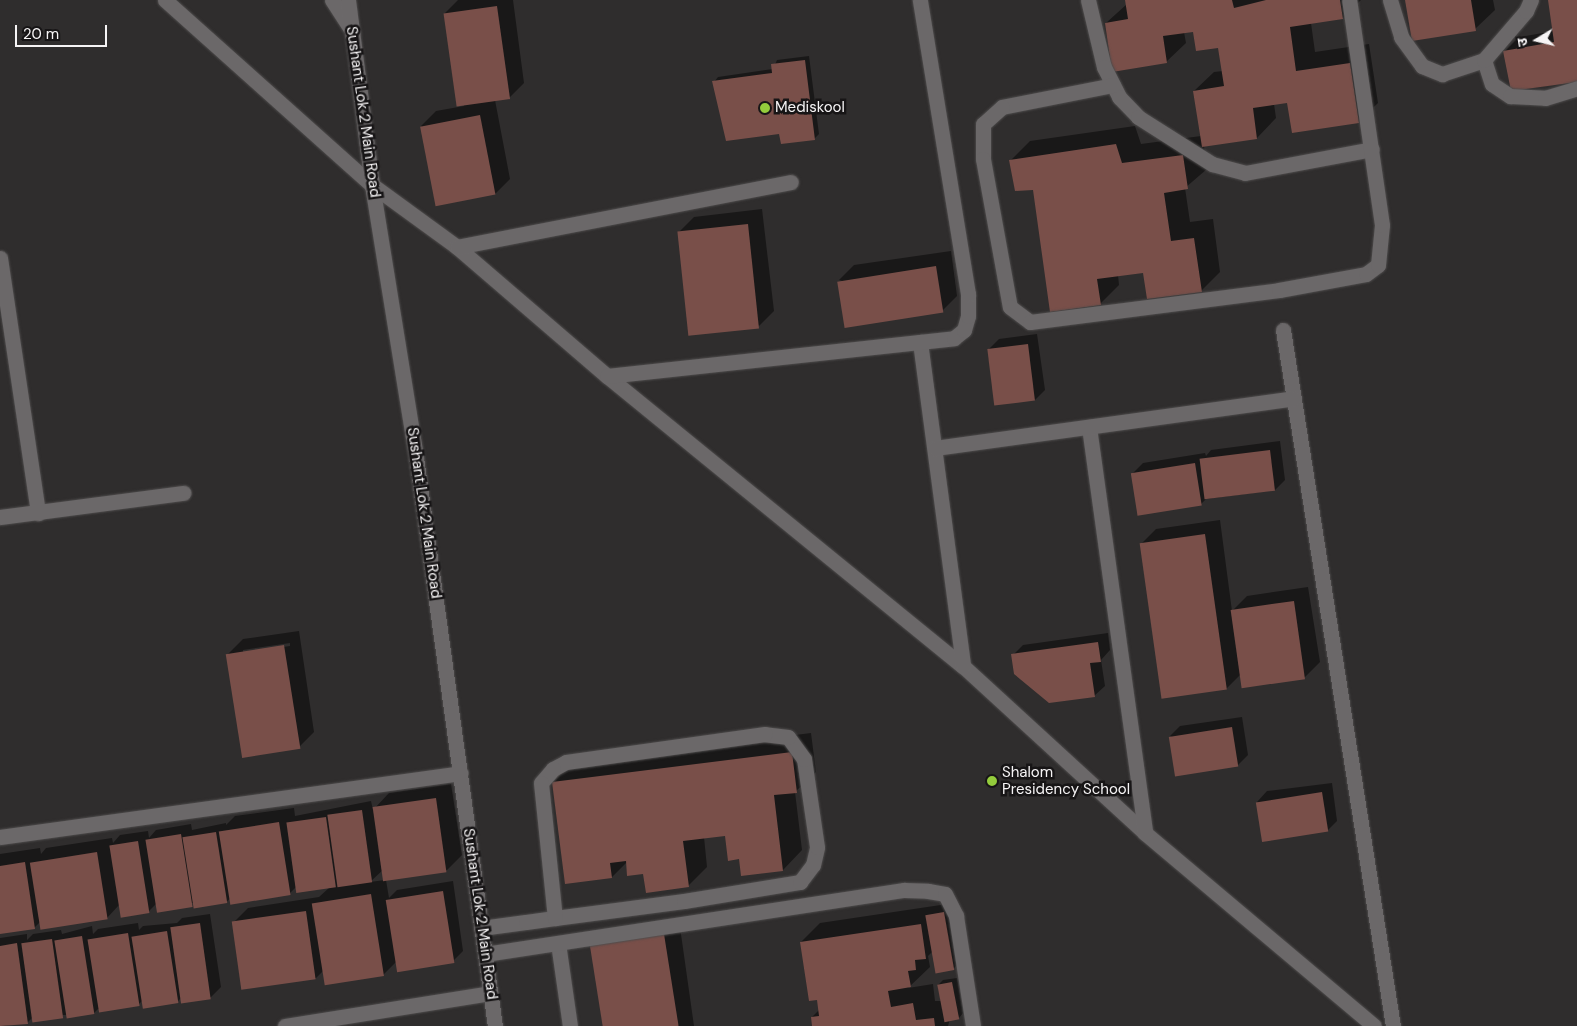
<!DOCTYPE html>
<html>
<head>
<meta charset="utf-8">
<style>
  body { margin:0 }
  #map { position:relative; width:1577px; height:1026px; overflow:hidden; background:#2f2d2d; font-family:"DM Sans","Noto Sans Devanagari",sans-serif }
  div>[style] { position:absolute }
  .shadow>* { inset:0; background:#0007 }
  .building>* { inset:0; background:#794f49; transform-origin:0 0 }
  .roads { filter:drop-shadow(0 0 1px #4d4b4b) drop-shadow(0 0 1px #4d4b4b) }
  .service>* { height:15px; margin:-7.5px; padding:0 7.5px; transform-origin:7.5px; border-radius:7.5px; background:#6b6869 }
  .minor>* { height:15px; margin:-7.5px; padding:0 7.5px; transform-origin:7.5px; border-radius:7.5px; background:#6b6869 }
  .tertiary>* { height:15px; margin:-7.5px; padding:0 7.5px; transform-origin:7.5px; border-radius:7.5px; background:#6b6869 }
  .dots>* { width:14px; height:14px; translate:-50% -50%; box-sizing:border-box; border:2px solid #171516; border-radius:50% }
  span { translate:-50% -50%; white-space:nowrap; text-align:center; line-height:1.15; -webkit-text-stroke:5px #171516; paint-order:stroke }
  .poi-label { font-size:15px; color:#f6f4f5 }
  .left { translate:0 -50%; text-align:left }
  .street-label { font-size:15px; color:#f6f4f5 }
  .north { position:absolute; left:1512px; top:15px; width:50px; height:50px; -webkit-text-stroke:4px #171516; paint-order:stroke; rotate:261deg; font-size:14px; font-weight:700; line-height:20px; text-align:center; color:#f6f4f5 }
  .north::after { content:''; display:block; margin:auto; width:18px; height:22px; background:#f6f4f5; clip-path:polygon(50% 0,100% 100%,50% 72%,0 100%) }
  .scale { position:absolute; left:15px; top:25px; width:92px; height:22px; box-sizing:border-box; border:2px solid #f6f4f5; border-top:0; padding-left:6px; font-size:15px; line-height:18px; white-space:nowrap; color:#f6f4f5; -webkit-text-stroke:4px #171516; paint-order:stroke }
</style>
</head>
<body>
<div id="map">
  <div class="shadow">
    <div style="clip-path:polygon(458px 0,513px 0,524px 83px,509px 98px,495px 100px,510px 179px,495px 194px,421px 126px,436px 111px,464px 106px,444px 14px)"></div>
    <div style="clip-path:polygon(1126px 0,1361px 0,1343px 18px,1311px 23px,1315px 52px,1369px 44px,1378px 103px,1358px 122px,1288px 102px,1274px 104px,1276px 118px,1257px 138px,1204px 146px,1207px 169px,1185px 188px,1190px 222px,1213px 219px,1220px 272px,1201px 291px,1144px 272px,1118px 275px,1119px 285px,1100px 304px,1034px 188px,1011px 160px,1030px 141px,1135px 126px,1141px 144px,1201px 136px,1194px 91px,1214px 72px,1223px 71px,1219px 46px,1194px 30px,1184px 32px,1186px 43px,1166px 62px,1106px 23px,1127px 4px)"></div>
    <div style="clip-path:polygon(1406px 0,1493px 0,1495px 10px,1475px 29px)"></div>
    <div style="clip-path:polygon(1549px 0,1577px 0,1577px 81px,1504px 52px,1519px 37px,1554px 31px)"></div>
    <div style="clip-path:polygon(809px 56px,819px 134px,814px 139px,781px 133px,714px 82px,718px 77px,773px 69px,777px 60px)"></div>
    <div style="clip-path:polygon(762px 209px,774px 311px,759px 326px,679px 232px,694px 217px)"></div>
    <div style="clip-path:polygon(951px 251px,957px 296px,942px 311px,839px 280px,854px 265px)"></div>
    <div style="clip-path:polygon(1037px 334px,1045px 390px,1035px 400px,989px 349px,999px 339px)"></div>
    <div style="clip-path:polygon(1280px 441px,1285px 480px,1275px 490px,1206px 499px,1201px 504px,1133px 473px,1143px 463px,1205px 453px,1206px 456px,1211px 450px)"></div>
    <div style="clip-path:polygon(1220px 520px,1232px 611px,1247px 596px,1308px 587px,1320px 662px,1305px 677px,1243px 687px,1241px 674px,1226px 689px,1141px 544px,1156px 529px)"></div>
    <div style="clip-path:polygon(evenodd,299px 631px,314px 732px,299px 747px,228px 654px,243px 639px,299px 631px,290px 643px,290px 646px,243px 653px,243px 650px,290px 643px)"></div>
    <div style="clip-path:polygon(1108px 633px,1110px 650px,1101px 660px,1105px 686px,1094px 696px,1013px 655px,1023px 645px)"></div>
    <div style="clip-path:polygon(1242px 717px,1248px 755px,1238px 765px,1170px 736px,1180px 726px)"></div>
    <div style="clip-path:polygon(811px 733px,816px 772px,795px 792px,802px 850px,783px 870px,740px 858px,726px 835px,704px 837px,707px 867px,688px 886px,644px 873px,627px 862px,612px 877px,553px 783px,572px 763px)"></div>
    <div style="clip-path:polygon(1332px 783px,1337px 821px,1327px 831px,1257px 802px,1267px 791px)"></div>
    <div style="clip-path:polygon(evenodd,451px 784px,462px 855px,447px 870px,386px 880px,389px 898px,397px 890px,453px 881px,463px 951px,453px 961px,397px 961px,383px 975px,323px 971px,316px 978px,242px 989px,233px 923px,248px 908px,319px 897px,330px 887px,297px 886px,290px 893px,231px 898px,226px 902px,156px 904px,148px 912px,119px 905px,107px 918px,41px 921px,35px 927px,0 933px,0 854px,40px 848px,41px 854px,46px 848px,112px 838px,113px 843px,120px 835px,148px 831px,149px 838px,156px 830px,191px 824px,192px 830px,226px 823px,226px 825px,235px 816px,294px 808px,295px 816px,371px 801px,373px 810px,389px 793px,451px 784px,384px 869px,385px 880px,370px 882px,384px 869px)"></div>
    <div style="clip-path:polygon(954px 903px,963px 959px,953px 969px,932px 952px,928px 956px,930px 967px,908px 988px,933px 984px,935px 1001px,941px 1001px,938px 985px,943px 980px,957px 978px,963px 1013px,959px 1018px,950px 1019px,948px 1026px,814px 1026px,812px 1017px,819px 1010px,818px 998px,801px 942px,820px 923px)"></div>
    <div style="clip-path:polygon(210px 914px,221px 987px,211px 997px,182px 997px,177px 1002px,142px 1001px,138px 1005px,98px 1009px,94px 1013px,33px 1017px,27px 1023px,0 1026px,0 938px,27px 934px,27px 940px,33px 934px,61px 930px,62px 934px,92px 926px,93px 934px,98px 929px,138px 923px,139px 930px,143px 926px,177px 923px,182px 918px)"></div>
    <div style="clip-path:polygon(679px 920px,694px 1026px,603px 1026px,591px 945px)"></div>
  </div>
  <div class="building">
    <div style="clip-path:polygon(1125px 0,1232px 0,1234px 8px,1266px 0,1340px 0,1343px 19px,1290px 27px,1296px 71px,1350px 63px,1359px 123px,1292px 133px,1287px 103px,1253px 108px,1257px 139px,1202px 147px,1193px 91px,1224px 86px,1218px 48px,1196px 51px,1193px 32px,1163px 36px,1167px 63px,1112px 72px,1105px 23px,1128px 19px)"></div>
    <div style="clip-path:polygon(1405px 0,1471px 0,1476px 31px,1412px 41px)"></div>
    <div style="clip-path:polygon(1548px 0,1577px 0,1577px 82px,1511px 91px,1503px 51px,1554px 42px)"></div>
    <div style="left:497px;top:6px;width:94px;height:54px;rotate:82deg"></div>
    <div style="clip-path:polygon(805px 60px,815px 140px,781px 144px,779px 134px,726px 141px,712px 81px,772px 73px,771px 64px)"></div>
    <div style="left:480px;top:115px;width:81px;height:61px;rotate:79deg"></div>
    <div style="clip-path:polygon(1116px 144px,1122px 163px,1183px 155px,1188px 189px,1164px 193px,1171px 241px,1194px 238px,1202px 292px,1147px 299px,1143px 273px,1097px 279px,1101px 305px,1050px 312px,1033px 190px,1015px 191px,1009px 160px)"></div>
    <div style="left:748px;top:224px;width:105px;height:71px;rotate:84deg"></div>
    <div style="left:936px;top:266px;width:47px;height:100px;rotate:81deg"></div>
    <div style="left:1028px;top:344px;width:57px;height:41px;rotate:83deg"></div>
    <div style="left:1270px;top:450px;width:41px;height:71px;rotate:83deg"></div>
    <div style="left:1195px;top:463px;width:43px;height:65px;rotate:81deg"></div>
    <div style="left:1205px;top:534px;width:157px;height:66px;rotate:82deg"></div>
    <div style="left:1294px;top:601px;width:79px;height:64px;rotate:82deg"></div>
    <div style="clip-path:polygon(1098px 642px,1101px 662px,1090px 663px,1095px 697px,1049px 703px,1014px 674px,1011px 654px)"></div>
    <div style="left:284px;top:645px;width:105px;height:59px;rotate:81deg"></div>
    <div style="left:1232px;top:727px;width:40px;height:64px;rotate:81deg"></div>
    <div style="clip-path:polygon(792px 752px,797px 793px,774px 795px,783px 871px,741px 876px,739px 859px,728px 861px,725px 836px,683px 841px,689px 887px,646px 893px,643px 874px,627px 876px,626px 861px,610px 863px,612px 878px,565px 884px,552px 782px)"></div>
    <div style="left:1322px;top:792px;width:40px;height:67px;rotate:81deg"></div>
    <div style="left:436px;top:798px;width:75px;height:64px;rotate:82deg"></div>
    <div style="left:362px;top:810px;width:73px;height:35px;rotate:82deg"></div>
    <div style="left:326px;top:817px;width:71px;height:40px;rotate:82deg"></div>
    <div style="left:279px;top:822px;width:74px;height:61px;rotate:81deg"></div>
    <div style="left:216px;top:832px;width:72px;height:34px;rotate:81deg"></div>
    <div style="left:181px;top:834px;width:74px;height:36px;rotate:81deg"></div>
    <div style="left:138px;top:841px;width:73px;height:29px;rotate:81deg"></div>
    <div style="left:97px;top:852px;width:68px;height:68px;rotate:81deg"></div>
    <div style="clip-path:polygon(25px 862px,35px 929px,0 934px,0 866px)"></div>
    <div style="left:443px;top:891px;width:73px;height:58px;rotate:81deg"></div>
    <div style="left:371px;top:894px;width:83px;height:60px;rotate:81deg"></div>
    <div style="left:306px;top:911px;width:69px;height:75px;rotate:82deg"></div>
    <div style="left:944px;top:912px;width:59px;height:19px;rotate:80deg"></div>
    <div style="left:200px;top:923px;width:77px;height:30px;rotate:82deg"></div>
    <div style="clip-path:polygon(921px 924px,926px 959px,915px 960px,916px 970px,908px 971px,911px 987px,888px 991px,891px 1007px,913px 1003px,916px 1020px,934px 1018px,935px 1026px,812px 1026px,811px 1017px,819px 1016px,817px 1000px,809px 1001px,800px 942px)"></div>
    <div style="left:167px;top:931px;width:73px;height:36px;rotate:81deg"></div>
    <div style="left:128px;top:933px;width:74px;height:41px;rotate:81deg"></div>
    <div style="left:664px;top:934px;width:93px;height:75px;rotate:81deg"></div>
    <div style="left:82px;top:936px;width:79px;height:28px;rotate:81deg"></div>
    <div style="left:52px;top:939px;width:80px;height:31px;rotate:82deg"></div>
    <div style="clip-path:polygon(17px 943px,28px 1024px,0 1026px,0 946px)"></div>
    <div style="left:952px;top:982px;width:38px;height:15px;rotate:79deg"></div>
  </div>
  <div class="roads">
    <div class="service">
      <div style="left:332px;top:0;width:38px;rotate:57deg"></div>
    </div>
    <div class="minor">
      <div style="left:165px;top:0;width:278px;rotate:41.8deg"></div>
      <div style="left:372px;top:185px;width:105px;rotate:36.1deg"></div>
      <div style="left:457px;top:247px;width:198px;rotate:40.7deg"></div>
      <div style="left:607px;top:376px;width:459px;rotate:39.2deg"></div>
      <div style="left:963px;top:666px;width:247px;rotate:42.5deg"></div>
      <div style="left:1145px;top:833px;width:299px;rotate:40.1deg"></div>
      <div style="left:1088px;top:0;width:69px;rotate:76.6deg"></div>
      <div style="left:1104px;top:67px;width:34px;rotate:63deg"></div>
      <div style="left:1119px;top:97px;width:28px;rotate:46deg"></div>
      <div style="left:1138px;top:117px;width:88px;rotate:32.4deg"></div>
      <div style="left:1212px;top:164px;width:34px;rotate:15deg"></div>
      <div style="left:1245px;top:173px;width:129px;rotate:-10.7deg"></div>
      <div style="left:1390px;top:0;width:39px;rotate:73deg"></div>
      <div style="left:1401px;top:37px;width:36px;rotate:54deg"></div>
      <div style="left:1422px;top:66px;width:22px;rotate:22deg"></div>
      <div style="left:1442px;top:74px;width:44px;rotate:-18.4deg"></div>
      <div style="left:1484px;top:60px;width:25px;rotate:72deg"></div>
      <div style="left:1492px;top:84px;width:22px;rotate:34deg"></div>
      <div style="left:1510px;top:96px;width:35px;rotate:3deg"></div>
      <div style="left:1545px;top:98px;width:34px;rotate:-17deg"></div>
      <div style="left:1484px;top:60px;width:65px;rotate:-49.4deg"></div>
      <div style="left:1526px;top:11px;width:12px;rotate:-66deg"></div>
      <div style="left:1113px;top:85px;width:113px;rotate:168.8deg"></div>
      <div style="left:1002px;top:107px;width:25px;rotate:138deg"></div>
      <div style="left:983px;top:124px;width:35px;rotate:90deg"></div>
      <div style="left:983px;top:159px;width:150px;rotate:79.7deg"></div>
      <div style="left:1010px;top:307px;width:25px;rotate:37deg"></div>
      <div style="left:1030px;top:322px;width:251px;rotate:-7.3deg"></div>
      <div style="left:1279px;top:290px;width:88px;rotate:-10.4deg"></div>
      <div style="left:1366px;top:274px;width:15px;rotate:-37deg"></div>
      <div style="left:1378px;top:265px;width:40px;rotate:-84.3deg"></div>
      <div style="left:1382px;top:225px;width:227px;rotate:-98.3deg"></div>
      <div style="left:457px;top:247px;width:340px;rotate:-11deg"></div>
      <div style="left:0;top:258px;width:258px;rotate:81.5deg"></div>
      <div style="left:1283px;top:330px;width:705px;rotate:81.02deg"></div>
      <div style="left:920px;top:342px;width:327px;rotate:82.4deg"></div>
      <div style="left:607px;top:376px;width:349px;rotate:-6.2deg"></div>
      <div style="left:954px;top:338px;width:13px;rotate:-39deg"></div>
      <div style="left:964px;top:330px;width:15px;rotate:-74deg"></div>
      <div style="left:968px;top:316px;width:22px;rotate:-90deg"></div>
      <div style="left:968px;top:294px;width:298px;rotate:-99.3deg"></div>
      <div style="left:1089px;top:427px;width:410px;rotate:82.1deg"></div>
      <div style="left:935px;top:448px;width:362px;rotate:-7.9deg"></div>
      <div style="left:0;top:517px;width:185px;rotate:-7.5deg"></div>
      <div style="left:0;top:837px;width:465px;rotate:-7.9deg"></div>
      <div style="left:481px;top:928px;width:45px;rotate:-7.6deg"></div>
      <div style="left:526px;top:922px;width:29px;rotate:-8deg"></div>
      <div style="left:555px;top:918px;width:130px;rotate:-7.5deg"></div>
      <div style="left:684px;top:901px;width:118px;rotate:-9.3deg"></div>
      <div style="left:800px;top:882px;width:21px;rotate:-53deg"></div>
      <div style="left:813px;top:865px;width:18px;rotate:-77deg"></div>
      <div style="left:817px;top:847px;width:89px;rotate:-98.4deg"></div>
      <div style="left:804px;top:759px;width:27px;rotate:-126deg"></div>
      <div style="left:788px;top:737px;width:23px;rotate:-173deg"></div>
      <div style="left:765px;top:734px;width:201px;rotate:172deg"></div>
      <div style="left:566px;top:762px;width:15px;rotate:152deg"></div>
      <div style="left:553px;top:769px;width:18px;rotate:131deg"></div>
      <div style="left:541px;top:783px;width:136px;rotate:84.1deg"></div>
      <div style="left:558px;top:943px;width:84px;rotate:81.8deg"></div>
      <div style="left:485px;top:954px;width:424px;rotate:-8.7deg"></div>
      <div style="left:904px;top:890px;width:24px;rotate:2deg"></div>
      <div style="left:928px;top:891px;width:17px;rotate:10deg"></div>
      <div style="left:945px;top:894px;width:25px;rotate:63deg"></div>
      <div style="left:956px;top:916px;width:111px;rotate:81.2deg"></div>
      <div style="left:285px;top:1026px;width:208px;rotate:-9.1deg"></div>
    </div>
    <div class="tertiary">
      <div style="left:348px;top:0;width:187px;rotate:82.6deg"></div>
      <div style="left:372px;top:185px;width:276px;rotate:80.8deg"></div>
      <div style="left:416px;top:457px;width:574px;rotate:82.1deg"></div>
    </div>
  </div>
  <div class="dots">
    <div style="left:765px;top:108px;background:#94cc3c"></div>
    <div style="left:992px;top:781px;background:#94cc3c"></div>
  </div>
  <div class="poi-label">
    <span class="left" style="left:775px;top:108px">Mediskool</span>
    <span class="left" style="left:1002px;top:781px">Shalom<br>Presidency School</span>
  </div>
  <div class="street-label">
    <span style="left:363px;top:112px;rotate:82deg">Sushant Lok 2 Main Road</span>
    <span style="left:424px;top:513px;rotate:82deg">Sushant Lok 2 Main Road</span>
    <span style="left:480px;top:914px;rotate:82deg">Sushant Lok 2 Main Road</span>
  </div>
  <div class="north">उ</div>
  <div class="scale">20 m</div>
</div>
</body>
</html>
